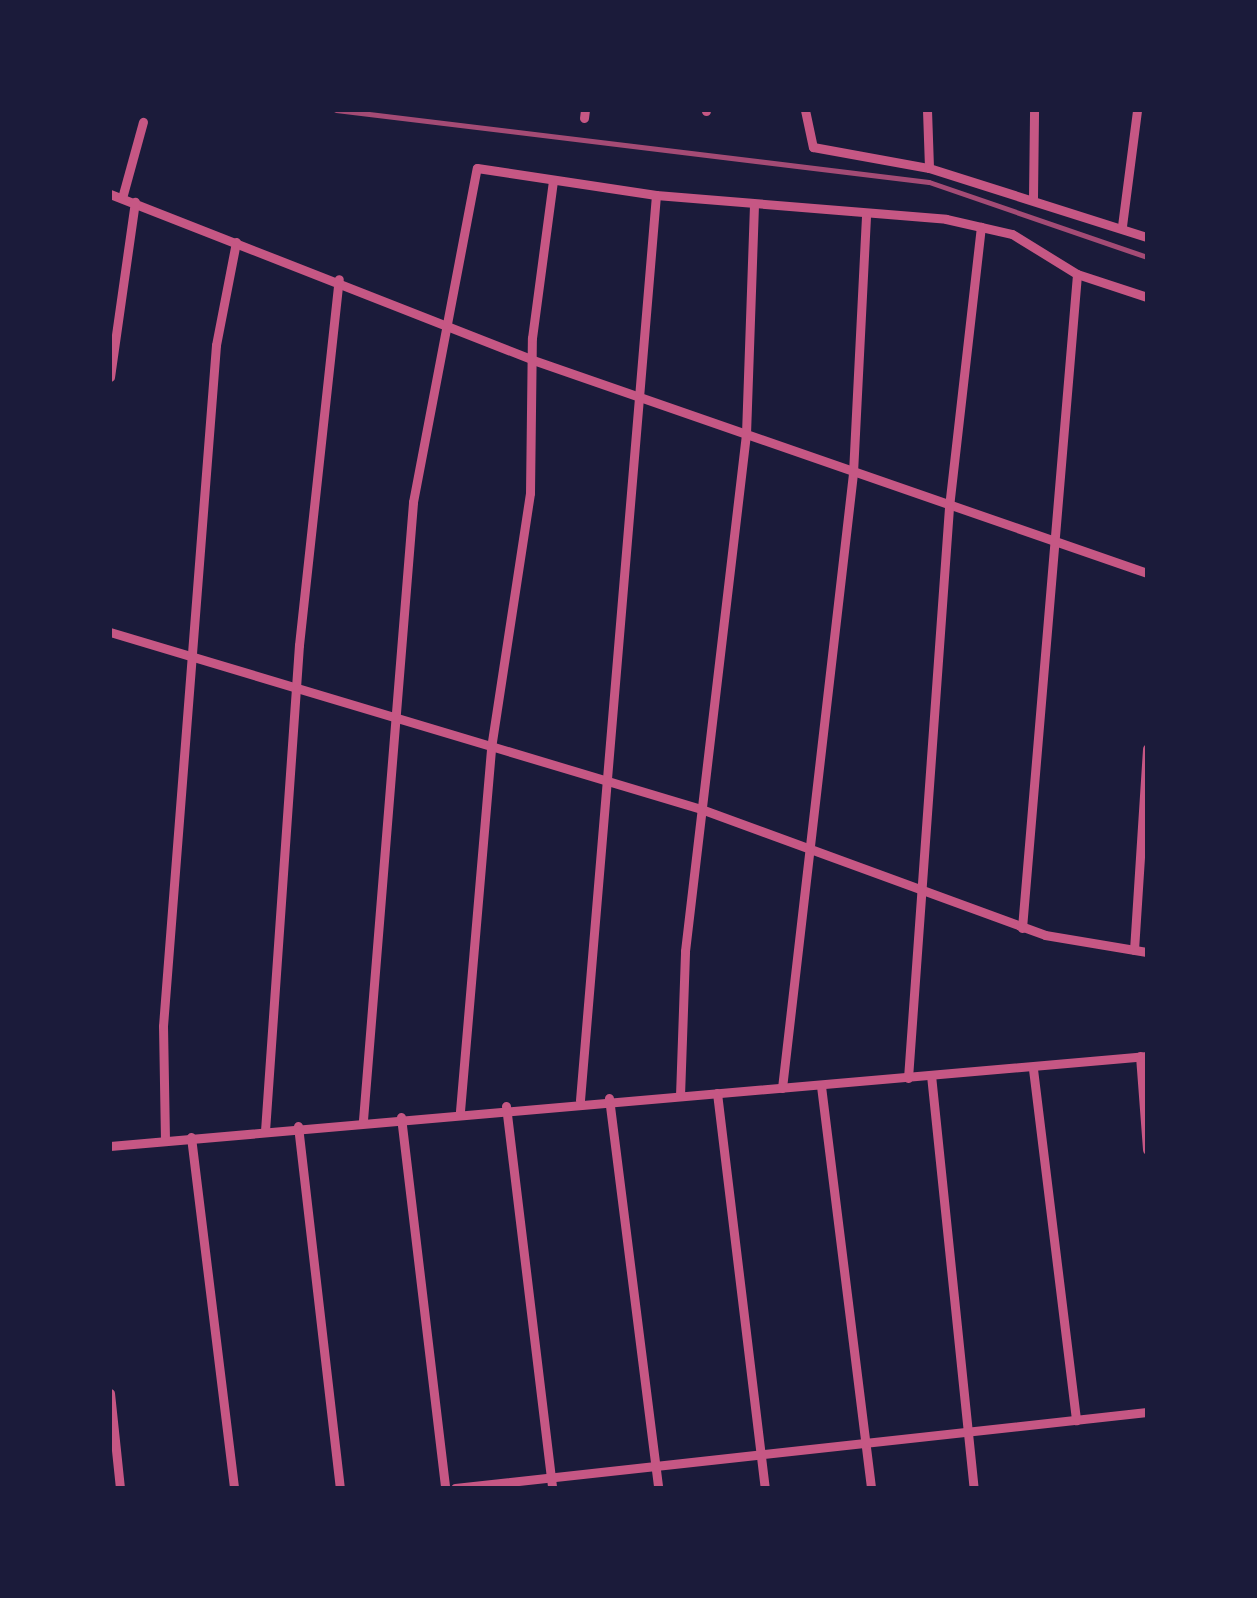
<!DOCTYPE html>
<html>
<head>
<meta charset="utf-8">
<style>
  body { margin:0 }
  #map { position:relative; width:1257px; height:1598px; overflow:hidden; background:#1b1b3a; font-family:Ubuntu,sans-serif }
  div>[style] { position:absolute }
  .minor>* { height:9px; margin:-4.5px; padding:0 4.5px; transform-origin:4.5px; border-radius:4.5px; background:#c65784 }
  .rail>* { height:5px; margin:-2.5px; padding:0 2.5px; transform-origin:2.5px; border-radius:2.5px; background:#a44b75 }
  span { translate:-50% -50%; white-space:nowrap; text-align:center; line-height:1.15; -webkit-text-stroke:10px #1b1b3a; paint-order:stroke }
  .frame { position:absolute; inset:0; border:112px solid #1b1b3a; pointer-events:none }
</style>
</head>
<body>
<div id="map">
  <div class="minor">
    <div style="left:805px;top:110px;width:38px;rotate:78deg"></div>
    <div style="left:813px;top:147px;width:118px;rotate:10.3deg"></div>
    <div style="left:929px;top:168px;width:229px;rotate:17.6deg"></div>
    <div style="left:927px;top:110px;width:58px;rotate:88deg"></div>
    <div style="left:706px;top:111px;width:1px;rotate:-90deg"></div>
    <div style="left:584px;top:118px;width:8px;rotate:-83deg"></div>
    <div style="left:110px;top:194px;width:454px;rotate:21.4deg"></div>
    <div style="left:533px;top:360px;width:650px;rotate:19.13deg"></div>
    <div style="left:1033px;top:197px;width:87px;rotate:-89.3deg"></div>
    <div style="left:122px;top:198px;width:79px;rotate:-74.6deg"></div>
    <div style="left:1122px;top:226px;width:117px;rotate:-82.6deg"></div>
    <div style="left:110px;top:377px;width:177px;rotate:-81.9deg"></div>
    <div style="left:110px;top:632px;width:617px;rotate:16.67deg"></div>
    <div style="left:701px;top:809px;width:366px;rotate:20.1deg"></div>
    <div style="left:1045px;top:935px;width:103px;rotate:9.5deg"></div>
    <div style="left:1022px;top:928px;width:656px;rotate:-85.19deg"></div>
    <div style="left:1134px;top:950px;width:202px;rotate:-86.3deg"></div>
    <div style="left:1140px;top:1056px;width:94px;rotate:85.7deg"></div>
    <div style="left:1033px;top:1069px;width:354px;rotate:83deg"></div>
    <div style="left:931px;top:1075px;width:415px;rotate:84.1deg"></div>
    <div style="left:908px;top:1078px;width:572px;rotate:-85.89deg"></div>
    <div style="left:949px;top:507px;width:282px;rotate:-83.5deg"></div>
    <div style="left:821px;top:1086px;width:405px;rotate:82.9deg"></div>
    <div style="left:782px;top:1088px;width:619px;rotate:-83.41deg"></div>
    <div style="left:853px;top:473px;width:258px;rotate:-87.1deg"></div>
    <div style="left:717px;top:1093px;width:398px;rotate:83.1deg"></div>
    <div style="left:680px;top:1096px;width:145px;rotate:-88deg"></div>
    <div style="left:685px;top:951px;width:521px;rotate:-83.27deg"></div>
    <div style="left:746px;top:434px;width:229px;rotate:-88deg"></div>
    <div style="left:609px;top:1098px;width:393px;rotate:82.8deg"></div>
    <div style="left:580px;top:1100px;width:908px;rotate:-85.2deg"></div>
    <div style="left:506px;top:1106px;width:385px;rotate:83.1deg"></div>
    <div style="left:460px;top:1111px;width:364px;rotate:-85.1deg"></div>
    <div style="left:491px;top:748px;width:258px;rotate:-81.3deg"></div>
    <div style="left:530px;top:493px;width:155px;rotate:-89.3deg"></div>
    <div style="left:532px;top:338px;width:159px;rotate:-82.4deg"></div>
    <div style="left:401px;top:1117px;width:374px;rotate:83.2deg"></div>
    <div style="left:363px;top:1120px;width:620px;rotate:-85.37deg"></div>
    <div style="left:413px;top:502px;width:340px;rotate:-79.2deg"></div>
    <div style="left:477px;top:168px;width:181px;rotate:8.6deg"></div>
    <div style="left:656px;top:195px;width:291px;rotate:4.7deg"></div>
    <div style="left:946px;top:219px;width:68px;rotate:12.8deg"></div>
    <div style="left:1012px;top:234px;width:76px;rotate:31.6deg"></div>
    <div style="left:1077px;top:274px;width:74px;rotate:18.2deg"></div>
    <div style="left:298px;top:1126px;width:364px;rotate:83.4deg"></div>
    <div style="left:265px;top:1131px;width:487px;rotate:-86deg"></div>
    <div style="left:299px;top:645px;width:368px;rotate:-83.8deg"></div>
    <div style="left:191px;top:1137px;width:354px;rotate:83deg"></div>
    <div style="left:165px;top:1140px;width:114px;rotate:-91deg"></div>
    <div style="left:163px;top:1026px;width:683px;rotate:-85.55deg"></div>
    <div style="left:216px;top:345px;width:105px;rotate:-79deg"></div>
    <div style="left:110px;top:1146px;width:1041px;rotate:-4.96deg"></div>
    <div style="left:110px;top:1393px;width:96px;rotate:84deg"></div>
    <div style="left:455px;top:1488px;width:696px;rotate:-6.27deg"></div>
  </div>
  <div class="rail">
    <div style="left:336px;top:110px;width:597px;rotate:6.92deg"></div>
    <div style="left:929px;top:182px;width:231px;rotate:19deg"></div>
  </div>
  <div class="frame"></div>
</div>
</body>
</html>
